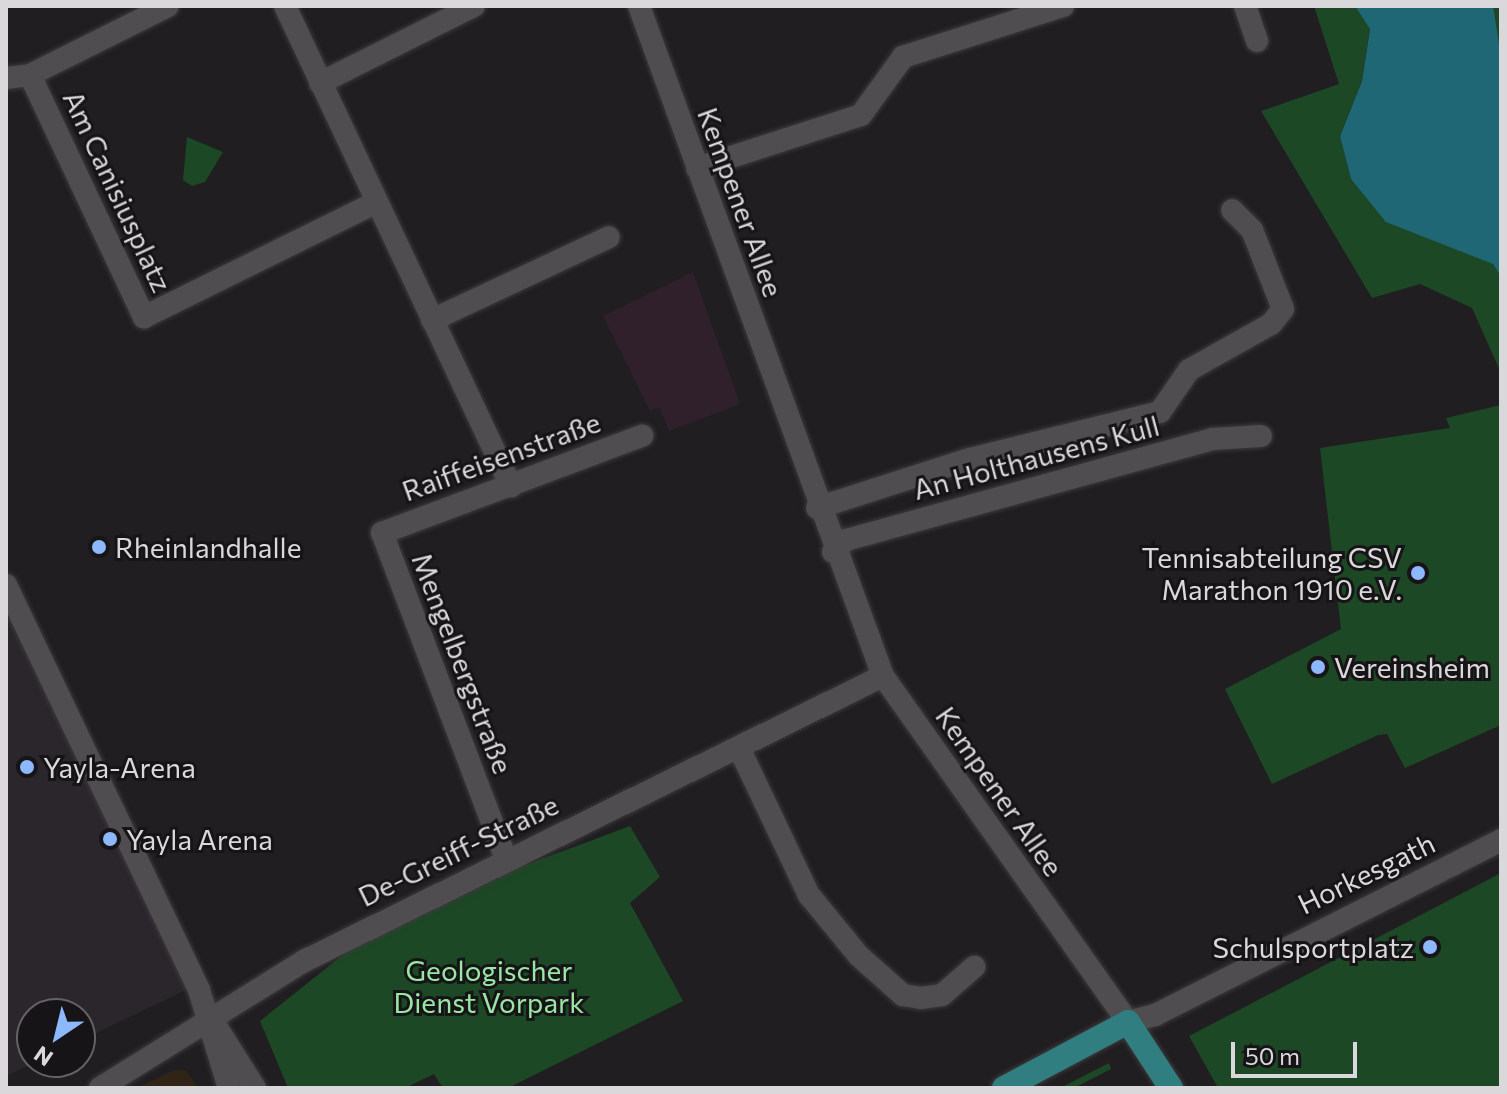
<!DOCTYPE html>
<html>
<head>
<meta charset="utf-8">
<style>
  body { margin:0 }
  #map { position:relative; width:1507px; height:1094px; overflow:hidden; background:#201e21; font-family:Commissioner,sans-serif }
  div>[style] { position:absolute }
  .built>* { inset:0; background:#2b252c }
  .industrial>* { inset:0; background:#2f2415 }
  .education>* { inset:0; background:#2f202c }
  .green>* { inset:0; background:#1c4825 }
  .water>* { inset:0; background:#206776 }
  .roads { filter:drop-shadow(0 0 2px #3c3a3c) drop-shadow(0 0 2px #3c3a3c) }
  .minor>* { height:22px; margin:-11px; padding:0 11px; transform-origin:11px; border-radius:11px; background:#504d50 }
  .major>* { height:24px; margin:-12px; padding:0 12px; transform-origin:12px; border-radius:12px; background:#317e81 }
  .dots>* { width:22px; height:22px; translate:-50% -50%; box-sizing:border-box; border:4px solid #171417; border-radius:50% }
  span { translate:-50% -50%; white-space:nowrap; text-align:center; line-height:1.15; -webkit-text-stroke:6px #171417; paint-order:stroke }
  .street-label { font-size:28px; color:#dad8da }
  .poi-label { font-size:28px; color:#dad8da }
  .left { translate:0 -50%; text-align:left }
  .right { translate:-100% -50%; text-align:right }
  .park-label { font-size:28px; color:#99e7a4 }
  .frame { position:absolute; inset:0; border:8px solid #dad8da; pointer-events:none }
  .north { position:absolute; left:16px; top:998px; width:80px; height:80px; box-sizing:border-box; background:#171417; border:2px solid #656265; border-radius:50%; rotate:215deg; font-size:22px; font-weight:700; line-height:32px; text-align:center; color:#dad8da }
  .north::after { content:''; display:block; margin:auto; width:28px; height:36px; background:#8db9fc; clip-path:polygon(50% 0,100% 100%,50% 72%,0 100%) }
  .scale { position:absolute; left:1231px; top:1042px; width:126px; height:36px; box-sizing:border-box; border:4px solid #dad8da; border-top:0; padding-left:10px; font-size:24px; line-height:28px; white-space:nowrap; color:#dad8da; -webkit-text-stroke:6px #171417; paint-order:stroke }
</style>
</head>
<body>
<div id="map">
  <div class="built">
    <div style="clip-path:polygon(6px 606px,190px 988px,80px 1041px,80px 1014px,32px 1014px,36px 1062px,6px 1076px)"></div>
  </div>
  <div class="industrial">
    <div style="clip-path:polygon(174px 1070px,185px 1070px,199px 1088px,137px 1088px)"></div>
  </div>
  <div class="education">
    <div style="clip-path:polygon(693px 272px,740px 404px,669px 431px,659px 407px,650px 411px,603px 316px)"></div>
  </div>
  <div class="green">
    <div style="clip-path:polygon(1314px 6px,1355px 6px,1370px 28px,1362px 81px,1340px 135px,1351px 179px,1493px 264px,1501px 277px,1501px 373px,1472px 308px,1420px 284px,1372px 298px,1261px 111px,1339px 84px)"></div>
    <div style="clip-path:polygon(1493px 6px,1501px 6px,1501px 57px,1493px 36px)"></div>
    <div style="clip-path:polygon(187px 137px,223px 152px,205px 182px,192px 186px,183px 180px)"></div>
    <div style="clip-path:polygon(1501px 405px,1501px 725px,1405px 768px,1387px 734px,1378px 735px,1272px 784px,1225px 689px,1341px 629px,1320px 448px,1450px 428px,1446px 418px)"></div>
    <div style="clip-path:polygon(630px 826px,660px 877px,630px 903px,683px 1001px,508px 1088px,443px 1088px,434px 1074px,405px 1088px,288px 1088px,260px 1021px,394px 914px)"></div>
    <div style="clip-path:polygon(1501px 873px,1501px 1088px,1218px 1088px,1189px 1036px)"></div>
    <div style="clip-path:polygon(1109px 1063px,1111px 1069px,1074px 1088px,1060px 1088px)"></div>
  </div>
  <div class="water">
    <div style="clip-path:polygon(1355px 6px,1493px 6px,1501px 57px,1501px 277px,1493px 264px,1386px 222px,1351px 179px,1340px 136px,1362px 81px,1370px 29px)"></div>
  </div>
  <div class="roads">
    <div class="minor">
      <div style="left:285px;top:6px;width:531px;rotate:64.79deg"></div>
      <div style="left:639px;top:6px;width:713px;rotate:69.99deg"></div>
      <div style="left:883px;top:676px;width:424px;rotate:54.7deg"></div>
      <div style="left:1128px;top:1022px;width:28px;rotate:-15deg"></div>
      <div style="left:1155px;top:1015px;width:388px;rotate:-26.8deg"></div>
      <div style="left:1245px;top:6px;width:37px;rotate:71deg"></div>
      <div style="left:30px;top:75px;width:268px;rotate:64.8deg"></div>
      <div style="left:144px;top:317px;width:258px;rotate:-26.3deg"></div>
      <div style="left:6px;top:78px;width:24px;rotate:-7deg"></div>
      <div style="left:30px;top:75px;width:154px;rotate:-26.6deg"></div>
      <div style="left:320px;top:83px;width:172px;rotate:-26.6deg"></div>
      <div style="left:697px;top:168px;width:172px;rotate:-17.9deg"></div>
      <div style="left:861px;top:115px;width:72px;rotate:-54.1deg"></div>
      <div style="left:903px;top:57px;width:168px;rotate:-17.7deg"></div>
      <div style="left:432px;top:320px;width:195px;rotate:-25.1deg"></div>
      <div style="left:817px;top:508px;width:161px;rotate:-17.8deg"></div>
      <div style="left:970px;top:459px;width:196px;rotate:-13.9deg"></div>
      <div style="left:1160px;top:412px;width:51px;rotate:-55.4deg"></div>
      <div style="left:1189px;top:370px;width:94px;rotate:-29.3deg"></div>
      <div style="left:1271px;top:324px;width:19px;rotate:-51deg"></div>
      <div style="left:1283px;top:309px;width:85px;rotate:-111.4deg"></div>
      <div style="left:1252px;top:230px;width:28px;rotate:-135deg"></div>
      <div style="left:833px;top:552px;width:18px;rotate:-43deg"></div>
      <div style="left:846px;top:540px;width:381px;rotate:-15.4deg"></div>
      <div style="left:1213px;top:439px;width:48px;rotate:-3.6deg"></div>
      <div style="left:6px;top:585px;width:449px;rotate:64.5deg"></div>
      <div style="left:199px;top:990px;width:102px;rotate:73deg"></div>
      <div style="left:740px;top:750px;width:161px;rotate:64.6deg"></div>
      <div style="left:809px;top:895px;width:79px;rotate:50.7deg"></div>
      <div style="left:859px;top:956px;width:59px;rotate:41.6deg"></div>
      <div style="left:903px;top:995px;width:18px;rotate:9deg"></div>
      <div style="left:921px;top:998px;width:21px;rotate:-8deg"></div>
      <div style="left:942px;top:995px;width:43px;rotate:-41.2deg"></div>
      <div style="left:506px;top:859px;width:349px;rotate:-110.8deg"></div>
      <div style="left:382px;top:533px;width:278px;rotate:-20.5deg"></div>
      <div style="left:214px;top:1023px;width:77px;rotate:57.8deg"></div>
      <div style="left:100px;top:1088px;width:240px;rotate:-31.9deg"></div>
      <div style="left:304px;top:961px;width:645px;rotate:-26.21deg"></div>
    </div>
    <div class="major">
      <div style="left:1004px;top:1088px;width:140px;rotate:-28deg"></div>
      <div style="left:1128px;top:1022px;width:79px;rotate:56.9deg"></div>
    </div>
  </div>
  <div class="dots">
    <div style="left:99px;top:547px;background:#8db9fc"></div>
    <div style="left:1418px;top:573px;background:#8db9fc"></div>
    <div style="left:1318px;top:667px;background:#8db9fc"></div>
    <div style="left:27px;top:767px;background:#8db9fc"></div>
    <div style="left:110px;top:839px;background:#8db9fc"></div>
    <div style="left:1430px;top:947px;background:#8db9fc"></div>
  </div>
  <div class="street-label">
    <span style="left:118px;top:191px;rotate:65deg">Am Canisiusplatz</span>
    <span style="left:741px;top:202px;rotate:70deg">Kempener Allee</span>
    <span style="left:501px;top:456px;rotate:-20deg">Raiffeisenstraße</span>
    <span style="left:1036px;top:457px;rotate:-15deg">An Holthausens Kull</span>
    <span style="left:463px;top:663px;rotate:69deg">Mengelbergstraße</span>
    <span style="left:1000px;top:791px;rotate:55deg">Kempener Allee</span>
    <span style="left:458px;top:850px;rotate:-26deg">De-Greiff-Straße</span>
    <span style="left:1366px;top:873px;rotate:-26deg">Horkesgath</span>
  </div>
  <div class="poi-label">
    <span class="left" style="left:115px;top:547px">Rheinlandhalle</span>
    <span class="right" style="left:1402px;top:573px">Tennisabteilung CSV<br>Marathon 1910 e.V.</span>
    <span class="left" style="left:1334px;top:667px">Vereinsheim</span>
    <span class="left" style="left:43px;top:767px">Yayla-Arena</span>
    <span class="left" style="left:126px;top:839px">Yayla Arena</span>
    <span class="right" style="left:1414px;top:947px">Schulsportplatz</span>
  </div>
  <div class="park-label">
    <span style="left:489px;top:986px">Geologischer<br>Dienst Vorpark</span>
  </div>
  <div class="frame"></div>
  <div class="north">N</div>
  <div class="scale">50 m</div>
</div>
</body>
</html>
